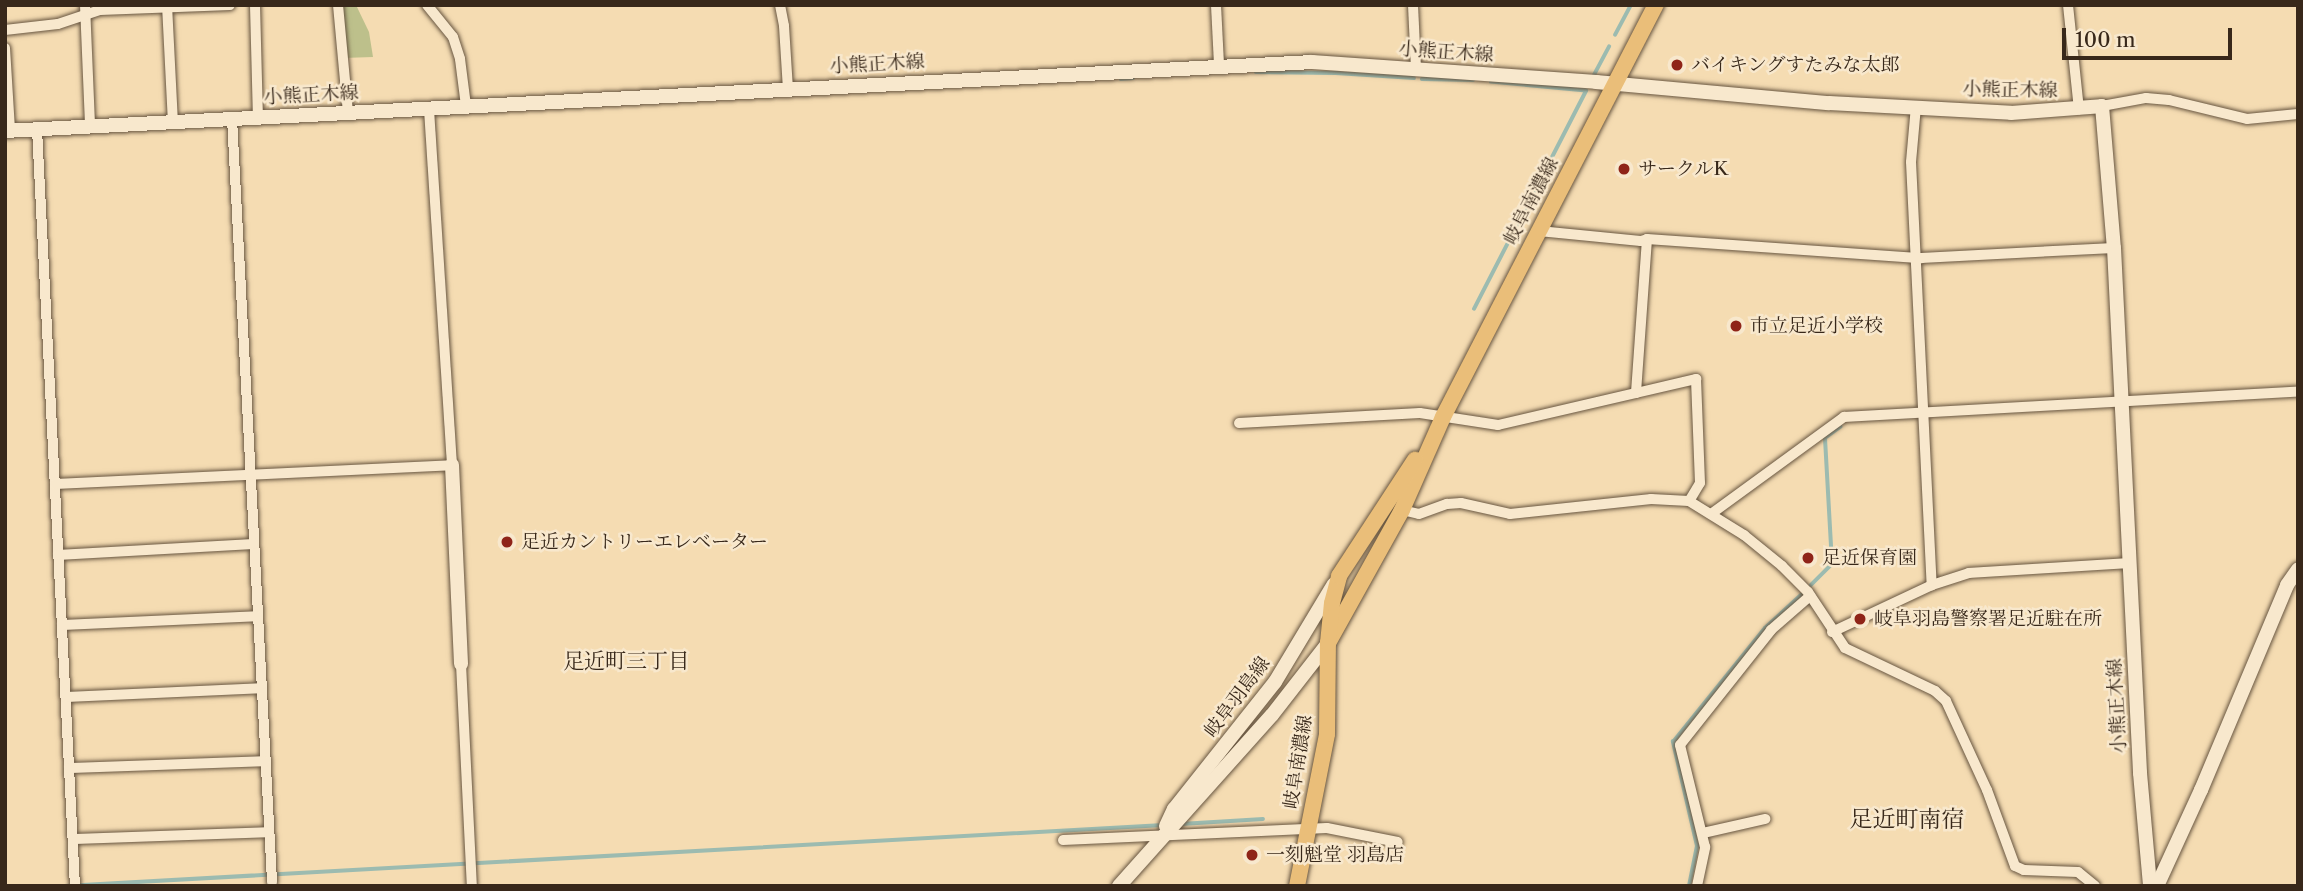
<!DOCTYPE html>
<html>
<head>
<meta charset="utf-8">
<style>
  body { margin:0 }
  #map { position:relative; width:2303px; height:891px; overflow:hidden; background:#f5dcb2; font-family:"Libre Caslon Text","Noto Serif JP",serif }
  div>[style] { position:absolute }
  .green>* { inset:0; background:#bdc08b }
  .stream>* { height:3.5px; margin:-1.75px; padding:0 1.75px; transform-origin:1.75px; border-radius:1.75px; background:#9cbbb0 }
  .roads { filter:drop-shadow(0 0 2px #675540) drop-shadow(0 0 2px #675540) }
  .street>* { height:10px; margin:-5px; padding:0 5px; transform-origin:5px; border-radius:5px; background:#f8e8cd }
  .secondary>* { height:14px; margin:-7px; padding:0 7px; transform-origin:7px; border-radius:7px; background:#f8e8cd }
  .primary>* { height:16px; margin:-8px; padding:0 8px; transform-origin:8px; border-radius:8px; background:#eabe79 }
  .dots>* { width:19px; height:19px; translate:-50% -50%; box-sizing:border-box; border:4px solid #f8e8cd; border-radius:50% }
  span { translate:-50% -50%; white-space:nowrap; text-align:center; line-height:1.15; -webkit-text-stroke:5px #f8e8cd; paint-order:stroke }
  .street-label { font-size:19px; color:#38281a }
  .poi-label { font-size:19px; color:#38281a }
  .left { translate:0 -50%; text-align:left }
  .neighbourhood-label { font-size:21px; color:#38281a }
  .quarter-label { font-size:23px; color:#38281a }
  .frame { position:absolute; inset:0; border:7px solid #38281a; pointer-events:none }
  .scale { position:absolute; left:2062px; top:28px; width:170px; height:32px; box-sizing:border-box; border:4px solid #38281a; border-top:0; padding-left:9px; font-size:21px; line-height:24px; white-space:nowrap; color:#38281a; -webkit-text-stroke:5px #f8e8cd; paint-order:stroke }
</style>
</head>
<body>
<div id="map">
  <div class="green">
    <div style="clip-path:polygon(341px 5px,356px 5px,369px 32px,373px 57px,343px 58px)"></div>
  </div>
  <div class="stream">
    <div style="left:1615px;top:35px;width:34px;rotate:-62deg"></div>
    <div style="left:1256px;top:72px;width:80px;rotate:0.7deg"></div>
    <div style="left:1336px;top:73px;width:78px;rotate:3.7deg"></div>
    <div style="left:1594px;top:75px;width:32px;rotate:-62deg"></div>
    <div style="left:1121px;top:79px;width:12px;rotate:-5deg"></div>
    <div style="left:1422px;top:79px;width:51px;rotate:1.1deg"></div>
    <div style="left:1474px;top:309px;width:245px;rotate:-62.8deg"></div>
    <div style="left:1586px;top:91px;width:95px;rotate:-174.6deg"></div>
    <div style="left:1811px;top:585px;width:30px;rotate:-45deg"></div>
    <div style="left:1832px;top:564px;width:126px;rotate:-93.2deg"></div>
    <div style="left:1825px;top:438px;width:19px;rotate:-36deg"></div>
    <div style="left:1181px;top:824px;width:82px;rotate:-3.5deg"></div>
    <div style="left:65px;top:886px;width:1100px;rotate:-3.18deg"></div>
    <div style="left:1689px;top:886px;width:41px;rotate:-78.7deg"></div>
    <div style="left:1697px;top:846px;width:107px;rotate:-103deg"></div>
    <div style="left:1673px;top:742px;width:146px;rotate:-51.1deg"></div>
    <div style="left:1765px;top:628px;width:49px;rotate:-42.5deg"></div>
  </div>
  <div class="roads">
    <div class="street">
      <div style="left:85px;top:5px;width:121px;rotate:87.6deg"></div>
      <div style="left:167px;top:5px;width:117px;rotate:87.1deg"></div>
      <div style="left:255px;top:5px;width:112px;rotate:88.5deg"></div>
      <div style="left:338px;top:5px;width:107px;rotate:84.7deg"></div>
      <div style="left:427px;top:5px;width:41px;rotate:50.9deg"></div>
      <div style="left:453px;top:37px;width:23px;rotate:72deg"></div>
      <div style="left:460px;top:59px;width:47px;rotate:82.7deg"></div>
      <div style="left:780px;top:5px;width:21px;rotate:79deg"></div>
      <div style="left:784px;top:26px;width:63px;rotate:86.4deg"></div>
      <div style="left:1216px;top:5px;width:60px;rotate:87.1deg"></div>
      <div style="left:1413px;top:5px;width:64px;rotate:87.3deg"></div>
      <div style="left:2068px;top:5px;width:105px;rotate:84deg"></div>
      <div style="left:5px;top:30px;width:53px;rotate:-6.5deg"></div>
      <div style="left:58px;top:24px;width:44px;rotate:-18.4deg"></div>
      <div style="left:100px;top:10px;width:130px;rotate:-2.2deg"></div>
      <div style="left:5px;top:48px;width:82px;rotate:86.5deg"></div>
      <div style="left:1916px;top:106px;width:56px;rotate:95.1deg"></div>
      <div style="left:1911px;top:162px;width:424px;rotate:87.2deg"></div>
      <div style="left:2102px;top:106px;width:45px;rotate:-10.3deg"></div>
      <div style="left:2146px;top:98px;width:23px;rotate:5deg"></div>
      <div style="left:2169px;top:100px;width:80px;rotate:13.7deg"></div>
      <div style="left:2247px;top:119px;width:51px;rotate:-5.6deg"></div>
      <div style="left:232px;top:118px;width:765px;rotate:87deg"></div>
      <div style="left:37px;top:129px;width:758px;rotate:87.13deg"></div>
      <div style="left:1539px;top:231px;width:102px;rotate:5.6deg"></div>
      <div style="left:1641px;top:241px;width:6px;rotate:-18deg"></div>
      <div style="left:1647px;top:239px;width:275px;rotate:4deg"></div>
      <div style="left:1921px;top:258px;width:193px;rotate:-3deg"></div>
      <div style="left:1647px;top:239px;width:154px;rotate:94.1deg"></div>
      <div style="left:1636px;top:393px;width:62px;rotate:-13.1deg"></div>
      <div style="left:1696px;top:379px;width:104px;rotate:87.8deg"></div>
      <div style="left:1700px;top:483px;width:21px;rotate:121deg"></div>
      <div style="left:1239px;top:423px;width:181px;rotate:-3.2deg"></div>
      <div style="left:1420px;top:413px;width:79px;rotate:8.7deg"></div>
      <div style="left:1498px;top:425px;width:142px;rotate:-13.1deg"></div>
      <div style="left:55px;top:484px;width:397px;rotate:-2.7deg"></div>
      <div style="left:452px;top:465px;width:358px;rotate:-93.7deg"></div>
      <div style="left:1402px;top:510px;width:17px;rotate:13deg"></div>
      <div style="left:1419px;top:514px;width:30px;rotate:-20deg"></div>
      <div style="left:1447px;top:504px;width:14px;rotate:-4deg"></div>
      <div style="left:1461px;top:503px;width:50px;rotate:12.7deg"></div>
      <div style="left:1510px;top:514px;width:142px;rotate:-6.1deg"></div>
      <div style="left:1651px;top:499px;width:38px;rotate:3deg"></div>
      <div style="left:1689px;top:501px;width:65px;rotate:31.7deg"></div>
      <div style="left:1744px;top:535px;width:49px;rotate:39.2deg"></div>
      <div style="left:1782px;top:566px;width:37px;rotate:45deg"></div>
      <div style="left:1808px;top:592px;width:67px;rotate:56.5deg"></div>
      <div style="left:1845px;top:648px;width:100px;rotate:25.5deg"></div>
      <div style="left:1935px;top:691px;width:15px;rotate:42deg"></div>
      <div style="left:1946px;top:701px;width:98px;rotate:65.3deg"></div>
      <div style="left:1987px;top:790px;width:81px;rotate:69.8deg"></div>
      <div style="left:2015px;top:866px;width:10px;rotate:24deg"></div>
      <div style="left:2024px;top:870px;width:54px;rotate:2.1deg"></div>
      <div style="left:2078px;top:872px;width:22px;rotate:39deg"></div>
      <div style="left:1711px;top:514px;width:165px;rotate:-36.1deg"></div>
      <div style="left:1844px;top:417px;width:455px;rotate:-3.2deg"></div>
      <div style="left:58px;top:555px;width:195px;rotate:-3.2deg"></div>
      <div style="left:62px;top:625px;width:195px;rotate:-2.6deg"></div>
      <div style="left:1832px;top:632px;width:110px;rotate:-25.2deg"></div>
      <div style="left:1932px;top:585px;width:39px;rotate:-18deg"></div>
      <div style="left:1969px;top:573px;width:160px;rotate:-3.6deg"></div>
      <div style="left:461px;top:664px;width:222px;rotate:87.2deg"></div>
      <div style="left:66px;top:697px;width:195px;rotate:-2.6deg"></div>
      <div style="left:69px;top:768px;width:196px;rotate:-2deg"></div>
      <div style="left:1703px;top:833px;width:64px;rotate:-12.7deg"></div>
      <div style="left:73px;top:839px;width:196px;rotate:-2deg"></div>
      <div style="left:1063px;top:840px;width:264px;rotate:-2.6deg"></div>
      <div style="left:1327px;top:828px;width:72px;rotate:11.2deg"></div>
      <div style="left:1697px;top:886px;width:40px;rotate:-78deg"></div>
      <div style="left:1705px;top:847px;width:105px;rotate:-103.8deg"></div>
      <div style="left:1680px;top:745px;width:147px;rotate:-51.6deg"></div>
      <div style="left:1771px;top:630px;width:52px;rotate:-41.1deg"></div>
    </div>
    <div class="secondary">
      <div style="left:5px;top:131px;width:1309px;rotate:-3.02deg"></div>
      <div style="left:1312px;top:62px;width:285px;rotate:4deg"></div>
      <div style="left:1596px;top:82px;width:234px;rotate:5.2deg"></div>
      <div style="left:1829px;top:103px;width:182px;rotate:3.1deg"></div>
      <div style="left:2011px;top:113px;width:91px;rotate:-4.4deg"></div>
      <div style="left:2102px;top:106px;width:143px;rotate:85.2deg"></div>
      <div style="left:2114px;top:248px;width:526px;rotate:87.16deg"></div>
      <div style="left:2140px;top:773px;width:113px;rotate:84.9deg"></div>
      <div style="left:452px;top:465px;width:199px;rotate:87.4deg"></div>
      <div style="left:1166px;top:826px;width:19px;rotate:-65deg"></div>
      <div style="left:1174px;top:809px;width:162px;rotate:-51.5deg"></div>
      <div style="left:1275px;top:682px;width:114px;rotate:-59deg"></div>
      <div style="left:1119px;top:886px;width:229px;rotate:-48.2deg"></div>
      <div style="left:1272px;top:715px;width:91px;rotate:-52.1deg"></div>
      <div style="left:2157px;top:886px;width:106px;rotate:-65.4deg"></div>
      <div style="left:2201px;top:790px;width:222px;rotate:-67.2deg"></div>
      <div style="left:2287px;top:585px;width:19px;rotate:-55deg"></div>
    </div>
    <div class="primary">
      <div style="left:1328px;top:643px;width:152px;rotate:-60.9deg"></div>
      <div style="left:1402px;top:510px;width:102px;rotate:-66.2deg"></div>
      <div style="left:1443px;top:417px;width:464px;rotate:-62.7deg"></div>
      <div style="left:1297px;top:886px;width:155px;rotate:-78.8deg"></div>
      <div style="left:1327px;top:734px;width:91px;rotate:-89.4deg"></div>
      <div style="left:1328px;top:643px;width:40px;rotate:-84.3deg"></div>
      <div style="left:1332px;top:603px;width:28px;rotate:-75deg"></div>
      <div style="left:1339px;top:576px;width:139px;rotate:-56.8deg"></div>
    </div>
  </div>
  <div class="dots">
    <div style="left:1677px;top:65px;background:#8f2418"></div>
    <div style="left:1624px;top:169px;background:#8f2418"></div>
    <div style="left:1736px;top:326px;background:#8f2418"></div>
    <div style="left:507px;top:542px;background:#8f2418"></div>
    <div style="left:1808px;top:558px;background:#8f2418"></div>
    <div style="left:1860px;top:619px;background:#8f2418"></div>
    <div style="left:1252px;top:855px;background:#8f2418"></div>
  </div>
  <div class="street-label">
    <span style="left:1446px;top:52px;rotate:4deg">小熊正木線</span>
    <span style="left:877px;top:64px;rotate:-3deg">小熊正木線</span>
    <span style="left:2010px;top:90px;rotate:1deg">小熊正木線</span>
    <span style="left:311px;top:95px;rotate:-3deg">小熊正木線</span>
    <span style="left:1531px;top:201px;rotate:-62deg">岐阜南濃線</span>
    <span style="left:1237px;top:697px;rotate:-53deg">岐阜羽島線</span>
    <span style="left:2117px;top:706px;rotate:-93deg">小熊正木線</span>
    <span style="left:1298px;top:762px;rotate:-81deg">岐阜南濃線</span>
  </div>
  <div class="poi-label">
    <span class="left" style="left:1691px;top:65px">バイキングすたみな太郎</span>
    <span class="left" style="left:1638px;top:169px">サークルK</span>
    <span class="left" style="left:1750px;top:326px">市立足近小学校</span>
    <span class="left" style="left:521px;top:542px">足近カントリーエレベーター</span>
    <span class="left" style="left:1822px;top:558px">足近保育園</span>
    <span class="left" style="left:1874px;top:619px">岐阜羽島警察署足近駐在所</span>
    <span class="left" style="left:1266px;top:855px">一刻魁堂 羽島店</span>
  </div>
  <div class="neighbourhood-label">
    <span style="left:626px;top:661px">足近町三丁目</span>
  </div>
  <div class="quarter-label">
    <span style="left:1907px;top:819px">足近町南宿</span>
  </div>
  <div class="frame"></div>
  <div class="scale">100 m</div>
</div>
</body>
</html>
